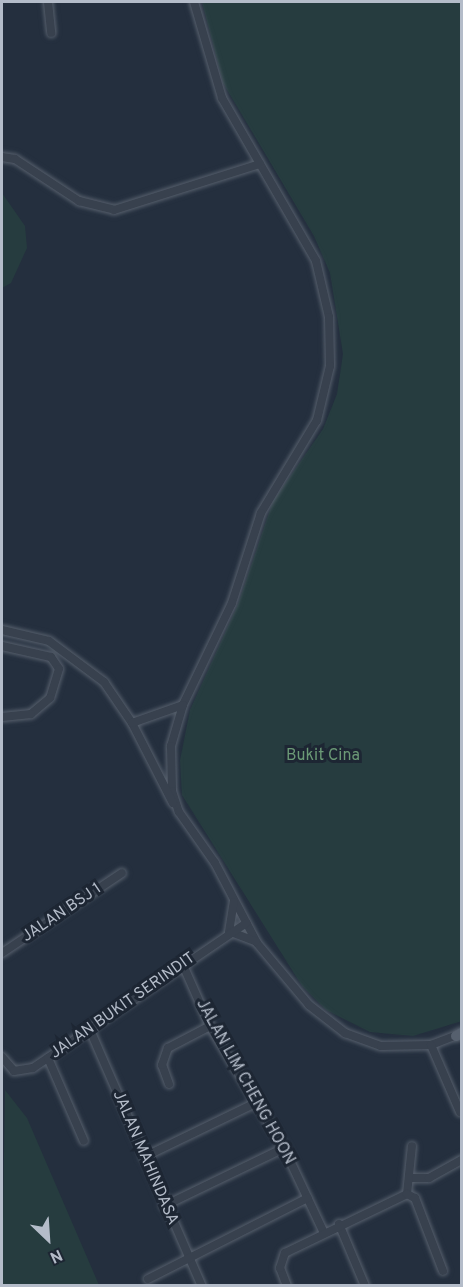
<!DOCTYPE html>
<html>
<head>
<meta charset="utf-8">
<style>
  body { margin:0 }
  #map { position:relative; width:463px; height:1287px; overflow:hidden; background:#242f3e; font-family:Overpass,sans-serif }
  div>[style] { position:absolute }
  .green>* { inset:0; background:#263c3f }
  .roads { filter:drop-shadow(0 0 2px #565f6c) drop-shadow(0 0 2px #565f6c) }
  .minor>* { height:8px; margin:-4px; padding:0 4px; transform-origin:4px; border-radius:4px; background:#38414e }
  .major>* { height:10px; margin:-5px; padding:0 5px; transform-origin:5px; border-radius:5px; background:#56606e }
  span { translate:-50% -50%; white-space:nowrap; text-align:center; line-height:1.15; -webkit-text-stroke:6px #1d2633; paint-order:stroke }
  .park-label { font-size:16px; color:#6b9a76 }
  .street-label { font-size:16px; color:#b4bcc9 }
  .frame { position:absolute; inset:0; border:3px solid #b4bcc9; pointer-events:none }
  .north { position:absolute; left:18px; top:1209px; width:60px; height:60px; -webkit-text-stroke:4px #1d2633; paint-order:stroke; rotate:155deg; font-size:16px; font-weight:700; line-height:24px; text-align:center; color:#b4bcc9 }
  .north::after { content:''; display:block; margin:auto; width:21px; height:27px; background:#b4bcc9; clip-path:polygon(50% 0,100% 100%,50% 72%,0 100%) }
</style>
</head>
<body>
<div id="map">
  <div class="green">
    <div style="clip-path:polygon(202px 2px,461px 2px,462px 1021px,413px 1036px,370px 1032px,326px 1010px,302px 986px,182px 795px,180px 760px,190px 710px,238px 604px,273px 501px,323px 429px,337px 394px,343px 354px,330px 273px,314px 236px,223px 83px)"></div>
    <div style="clip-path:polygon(2px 193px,25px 226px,27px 248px,11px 283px,2px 288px)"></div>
    <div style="clip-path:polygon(5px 1090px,27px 1118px,99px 1285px,2px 1285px)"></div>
  </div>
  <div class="roads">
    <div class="minor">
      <div style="left:48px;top:2px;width:31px;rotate:84deg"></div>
      <div style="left:194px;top:2px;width:100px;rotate:73.7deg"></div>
      <div style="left:222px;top:98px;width:188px;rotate:60deg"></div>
      <div style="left:316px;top:261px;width:57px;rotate:76.9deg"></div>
      <div style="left:329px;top:317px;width:49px;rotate:88.8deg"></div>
      <div style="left:330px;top:366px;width:56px;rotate:103.5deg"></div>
      <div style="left:317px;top:420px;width:109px;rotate:121.1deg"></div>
      <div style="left:261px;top:513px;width:95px;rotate:107.9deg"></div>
      <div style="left:232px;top:603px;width:113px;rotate:115.7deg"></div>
      <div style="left:183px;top:705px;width:43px;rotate:106.3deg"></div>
      <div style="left:171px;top:746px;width:45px;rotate:88.7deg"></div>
      <div style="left:172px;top:791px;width:22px;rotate:72deg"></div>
      <div style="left:179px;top:812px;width:62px;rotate:54.8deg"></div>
      <div style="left:215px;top:863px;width:90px;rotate:62.3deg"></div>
      <div style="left:257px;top:943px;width:81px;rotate:50deg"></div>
      <div style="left:309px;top:1005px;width:46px;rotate:37.9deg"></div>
      <div style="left:345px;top:1033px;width:38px;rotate:20deg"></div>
      <div style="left:381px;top:1046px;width:50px;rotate:-1.1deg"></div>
      <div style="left:431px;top:1045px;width:31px;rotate:-21deg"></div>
      <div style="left:2px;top:157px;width:13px;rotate:9deg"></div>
      <div style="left:15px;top:159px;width:77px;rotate:33.3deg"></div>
      <div style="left:79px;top:201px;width:36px;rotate:14deg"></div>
      <div style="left:114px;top:210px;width:153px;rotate:-17.5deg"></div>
      <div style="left:2px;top:630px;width:48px;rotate:13.2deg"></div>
      <div style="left:49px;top:641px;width:69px;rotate:36.7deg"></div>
      <div style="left:104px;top:682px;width:50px;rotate:55.7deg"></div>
      <div style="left:132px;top:723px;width:90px;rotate:62.9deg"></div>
      <div style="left:2px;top:646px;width:50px;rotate:12.7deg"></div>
      <div style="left:51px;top:657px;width:14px;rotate:56deg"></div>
      <div style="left:59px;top:669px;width:30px;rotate:107deg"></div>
      <div style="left:50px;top:698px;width:25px;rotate:140deg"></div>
      <div style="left:31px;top:714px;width:29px;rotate:174deg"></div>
      <div style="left:132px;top:723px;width:54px;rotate:-19.4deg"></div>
      <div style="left:229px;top:932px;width:30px;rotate:-81deg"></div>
      <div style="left:231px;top:932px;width:26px;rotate:21deg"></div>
      <div style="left:2px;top:953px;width:144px;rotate:-33.7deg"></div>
      <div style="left:183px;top:965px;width:67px;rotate:66.1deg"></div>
      <div style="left:210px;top:1026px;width:143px;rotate:58.8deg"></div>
      <div style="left:284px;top:1148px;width:92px;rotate:64.8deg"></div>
      <div style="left:90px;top:1030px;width:279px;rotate:66.4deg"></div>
      <div style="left:431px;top:1045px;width:73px;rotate:66.6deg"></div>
      <div style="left:2px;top:1057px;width:18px;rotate:49deg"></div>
      <div style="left:14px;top:1071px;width:19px;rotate:-9deg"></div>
      <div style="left:33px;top:1068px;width:258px;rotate:-34.2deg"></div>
      <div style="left:48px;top:1058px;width:90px;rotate:66.6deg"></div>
      <div style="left:169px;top:1084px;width:20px;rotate:-110deg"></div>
      <div style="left:162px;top:1065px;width:18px;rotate:-71deg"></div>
      <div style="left:168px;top:1048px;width:47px;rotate:-27.6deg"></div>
      <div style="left:144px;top:1157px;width:127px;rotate:-25.8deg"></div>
      <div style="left:409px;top:1178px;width:20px"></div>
      <div style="left:429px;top:1178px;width:38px;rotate:-29deg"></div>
      <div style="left:407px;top:1194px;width:48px;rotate:-84.1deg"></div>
      <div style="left:164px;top:1206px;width:133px;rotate:-25.8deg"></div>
      <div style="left:339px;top:1224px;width:67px;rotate:67.2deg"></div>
      <div style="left:148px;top:1279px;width:179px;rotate:-26.9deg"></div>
      <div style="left:287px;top:1286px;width:19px;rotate:-111deg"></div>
      <div style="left:280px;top:1268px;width:16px;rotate:-72deg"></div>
      <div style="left:285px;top:1253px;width:136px;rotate:-25.8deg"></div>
      <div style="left:407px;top:1194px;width:9px;rotate:27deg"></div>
      <div style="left:415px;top:1198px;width:78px;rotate:69deg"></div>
    </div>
    <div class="major">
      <div style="left:456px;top:1036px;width:7px;rotate:-27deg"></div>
    </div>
  </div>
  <div class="park-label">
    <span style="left:323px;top:756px">Bukit Cina</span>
  </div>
  <div class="street-label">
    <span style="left:62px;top:913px;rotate:-34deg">JALAN BSJ 1</span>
    <span style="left:123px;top:1006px;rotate:-35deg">JALAN BUKIT SERINDIT</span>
    <span style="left:245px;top:1082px;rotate:61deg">JALAN LIM CHENG HOON</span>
    <span style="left:145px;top:1158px;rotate:67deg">JALAN MAHINDASA</span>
  </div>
  <div class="frame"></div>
  <div class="north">N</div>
</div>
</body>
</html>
